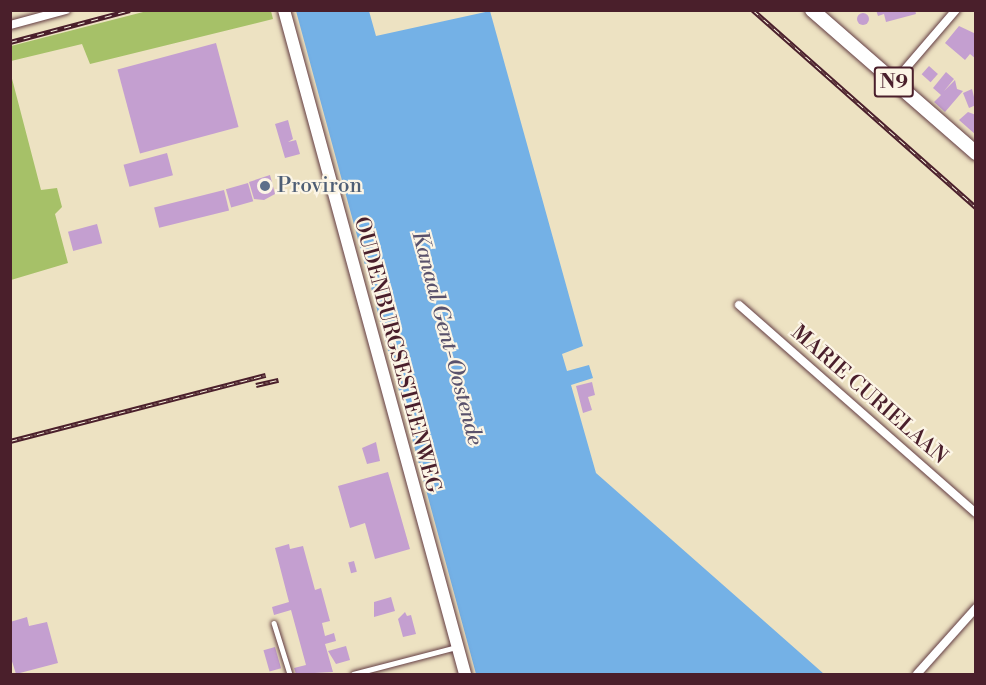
<!DOCTYPE html>
<html>
<head>
<meta charset="utf-8">
<style>
  body { margin:0 }
  #map { position:relative; width:986px; height:685px; overflow:hidden; background:#ede2c2; font-family:"Libre Bodoni",serif }
  div>[style] { position:absolute }
  .green>* { inset:0; background:#a6c168 }
  .water>* { inset:0; background:#74b1e6 }
  .building>* { inset:0; background:#c49fd0; transform-origin:0 0 }
  .round { border-radius:50% }
  .roads { filter:drop-shadow(0 0 2px #623c42) drop-shadow(0 0 2px #623c42) }
  .lane>* { height:4.5px; margin:-2.25px; padding:0 2.25px; transform-origin:2.25px; border-radius:2.25px; background:#fff }
  .street>* { height:8px; margin:-4px; padding:0 4px; transform-origin:4px; border-radius:4px; background:#fff }
  .secondary>* { height:12px; margin:-6px; padding:0 6px; transform-origin:6px; border-radius:6px; background:#fff }
  .primary>* { height:14px; margin:-7px; padding:0 7px; transform-origin:7px; border-radius:7px; background:#fff }
  .rail>* { height:4.5px; margin-top:-2.25px; transform-origin:0; background:repeating-linear-gradient(90deg,#fcf5e5 0 7px,#4a1f2b 0 14px); box-sizing:border-box; border-block:2px solid #4a1f2b }
  .dots>* { width:16px; height:16px; translate:-50% -50%; box-sizing:border-box; border:3px solid #fcf5e5; border-radius:50% }
  span { translate:-50% -50%; white-space:nowrap; text-align:center; line-height:1.15; -webkit-text-stroke:4.5px #fcf5e5; paint-order:stroke }
  .shield-label span { padding:2px 4px; background:#fcf5e5; border:2px solid; border-radius:4px; -webkit-text-stroke-width:0 }
  .shield-label { font-size:20px; color:#4a1f2b; font-weight:700 }
  .service-label { font-size:21px; color:#4e5e75 }
  .left { translate:0 -50%; text-align:left }
  .street-label { font-size:21px; color:#4a1f2b }
  .water-label { font-size:22px; color:#59526c; font-style:italic }
  .frame { position:absolute; inset:0; border:12px solid #4a1f2b; pointer-events:none }
</style>
</head>
<body>
<div id="map">
  <div class="green">
    <div style="clip-path:polygon(147px 11px,271px 11px,273px 19px,90px 64px,82px 44px,11px 61px,11px 46px)"></div>
    <div style="clip-path:polygon(10px 71px,41px 190px,57px 188px,62px 207px,55px 214px,68px 263px,11px 280px)"></div>
  </div>
  <div class="water">
    <div style="clip-path:polygon(296px 11px,369px 11px,376px 36px,490px 11px,583px 346px,562px 354px,567px 371px,589px 365px,593px 378px,571px 385px,596px 473px,824px 674px,476px 674px)"></div>
  </div>
  <div class="building">
    <div style="clip-path:polygon(876px 10px,915px 10px,916px 14px,886px 22px,884px 14px,878px 16px)"></div>
    <div class="round" style="left:857px;top:13px;width:12px;height:12px"></div>
    <div style="clip-path:polygon(959px 26px,976px 34px,976px 59px,970px 54px,965px 60px,945px 43px)"></div>
    <div style="left:216px;top:43px;width:87px;height:102px;rotate:75deg"></div>
    <div style="left:929px;top:66px;width:12px;height:11px;rotate:42deg"></div>
    <div style="clip-path:polygon(946px 72px,954px 79px,944px 91px,955px 80px,957px 89px,963px 91px,945px 112px,934px 102px,941px 95px,933px 88px)"></div>
    <div style="clip-path:polygon(972px 89px,976px 105px,969px 108px,963px 93px)"></div>
    <div style="clip-path:polygon(968px 112px,976px 115px,976px 135px,959px 120px)"></div>
    <div style="clip-path:polygon(288px 120px,293px 139px,288px 142px,296px 140px,300px 154px,285px 158px,275px 124px)"></div>
    <div style="left:167px;top:153px;width:23px;height:45px;rotate:75deg"></div>
    <div style="clip-path:polygon(270px 175px,275px 194px,264px 200px,254px 199px,249px 182px)"></div>
    <div style="left:248px;top:183px;width:19px;height:23px;rotate:74deg"></div>
    <div style="left:224px;top:190px;width:21px;height:72px;rotate:76deg"></div>
    <div style="left:97px;top:224px;width:20px;height:30px;rotate:75deg"></div>
    <div style="clip-path:polygon(592px 382px,595px 395px,588px 397px,592px 410px,583px 413px,576px 386px)"></div>
    <div style="clip-path:polygon(376px 442px,380px 461px,367px 464px,362px 448px)"></div>
    <div style="clip-path:polygon(388px 472px,410px 549px,375px 559px,365px 523px,350px 528px,338px 486px)"></div>
    <div style="clip-path:polygon(289px 544px,290px 549px,303px 546px,315px 590px,321px 588px,330px 621px,322px 623px,325px 636px,334px 633px,336px 641px,325px 644px,333px 672px,296px 674px,294px 668px,306px 665px,291px 610px,274px 615px,272px 607px,289px 602px,275px 548px)"></div>
    <div style="left:354px;top:561px;width:11px;height:6px;rotate:75deg"></div>
    <div style="clip-path:polygon(391px 597px,395px 611px,374px 617px,374px 602px)"></div>
    <div style="clip-path:polygon(405px 612px,407px 616px,411px 615px,416px 634px,403px 637px,398px 619px)"></div>
    <div style="clip-path:polygon(27px 617px,29px 626px,47px 622px,58px 663px,16px 674px,10px 655px,10px 622px)"></div>
    <div style="clip-path:polygon(346px 646px,350px 660px,336px 664px,328px 651px)"></div>
    <div style="left:275px;top:647px;width:22px;height:12px;rotate:74deg"></div>
  </div>
  <div class="roads">
    <div class="lane">
      <div style="left:274px;top:623px;width:53px;rotate:72.6deg"></div>
      <div style="left:353px;top:674px;width:107px;rotate:-14.6deg"></div>
    </div>
    <div class="street">
      <div style="left:10px;top:25px;width:58px;rotate:-15deg"></div>
      <div style="left:894px;top:82px;width:95px;rotate:-49.3deg"></div>
      <div style="left:739px;top:305px;width:315px;rotate:41.3deg"></div>
      <div style="left:917px;top:674px;width:89px;rotate:-48.2deg"></div>
    </div>
    <div class="secondary">
      <div style="left:284px;top:10px;width:688px;rotate:74.75deg"></div>
    </div>
    <div class="primary">
      <div style="left:812px;top:10px;width:218px;rotate:41.1deg"></div>
    </div>
  </div>
  <div class="rail">
    <div style="left:753px;top:10px;width:298px;rotate:41.5deg"></div>
    <div style="left:10px;top:42px;width:124px;rotate:-14.9deg"></div>
    <div style="left:256px;top:385px;width:23px;rotate:-13deg"></div>
    <div style="left:10px;top:441px;width:264px;rotate:-14.5deg"></div>
  </div>
  <div class="dots">
    <div style="left:265px;top:186px;background:#5c6f8a"></div>
  </div>
  <div class="shield-label">
    <span style="left:894px;top:82px">N9</span>
  </div>
  <div class="service-label">
    <span class="left" style="left:277px;top:186px">Proviron</span>
  </div>
  <div class="street-label">
    <span style="left:397px;top:355px;rotate:75deg">OUDENBURGSESTEENWEG</span>
    <span style="left:869px;top:395px;rotate:41deg">MARIE CURIELAAN</span>
  </div>
  <div class="water-label">
    <span style="left:447px;top:338px;rotate:75deg">Kanaal Gent-Oostende</span>
  </div>
  <div class="frame"></div>
</div>
</body>
</html>
